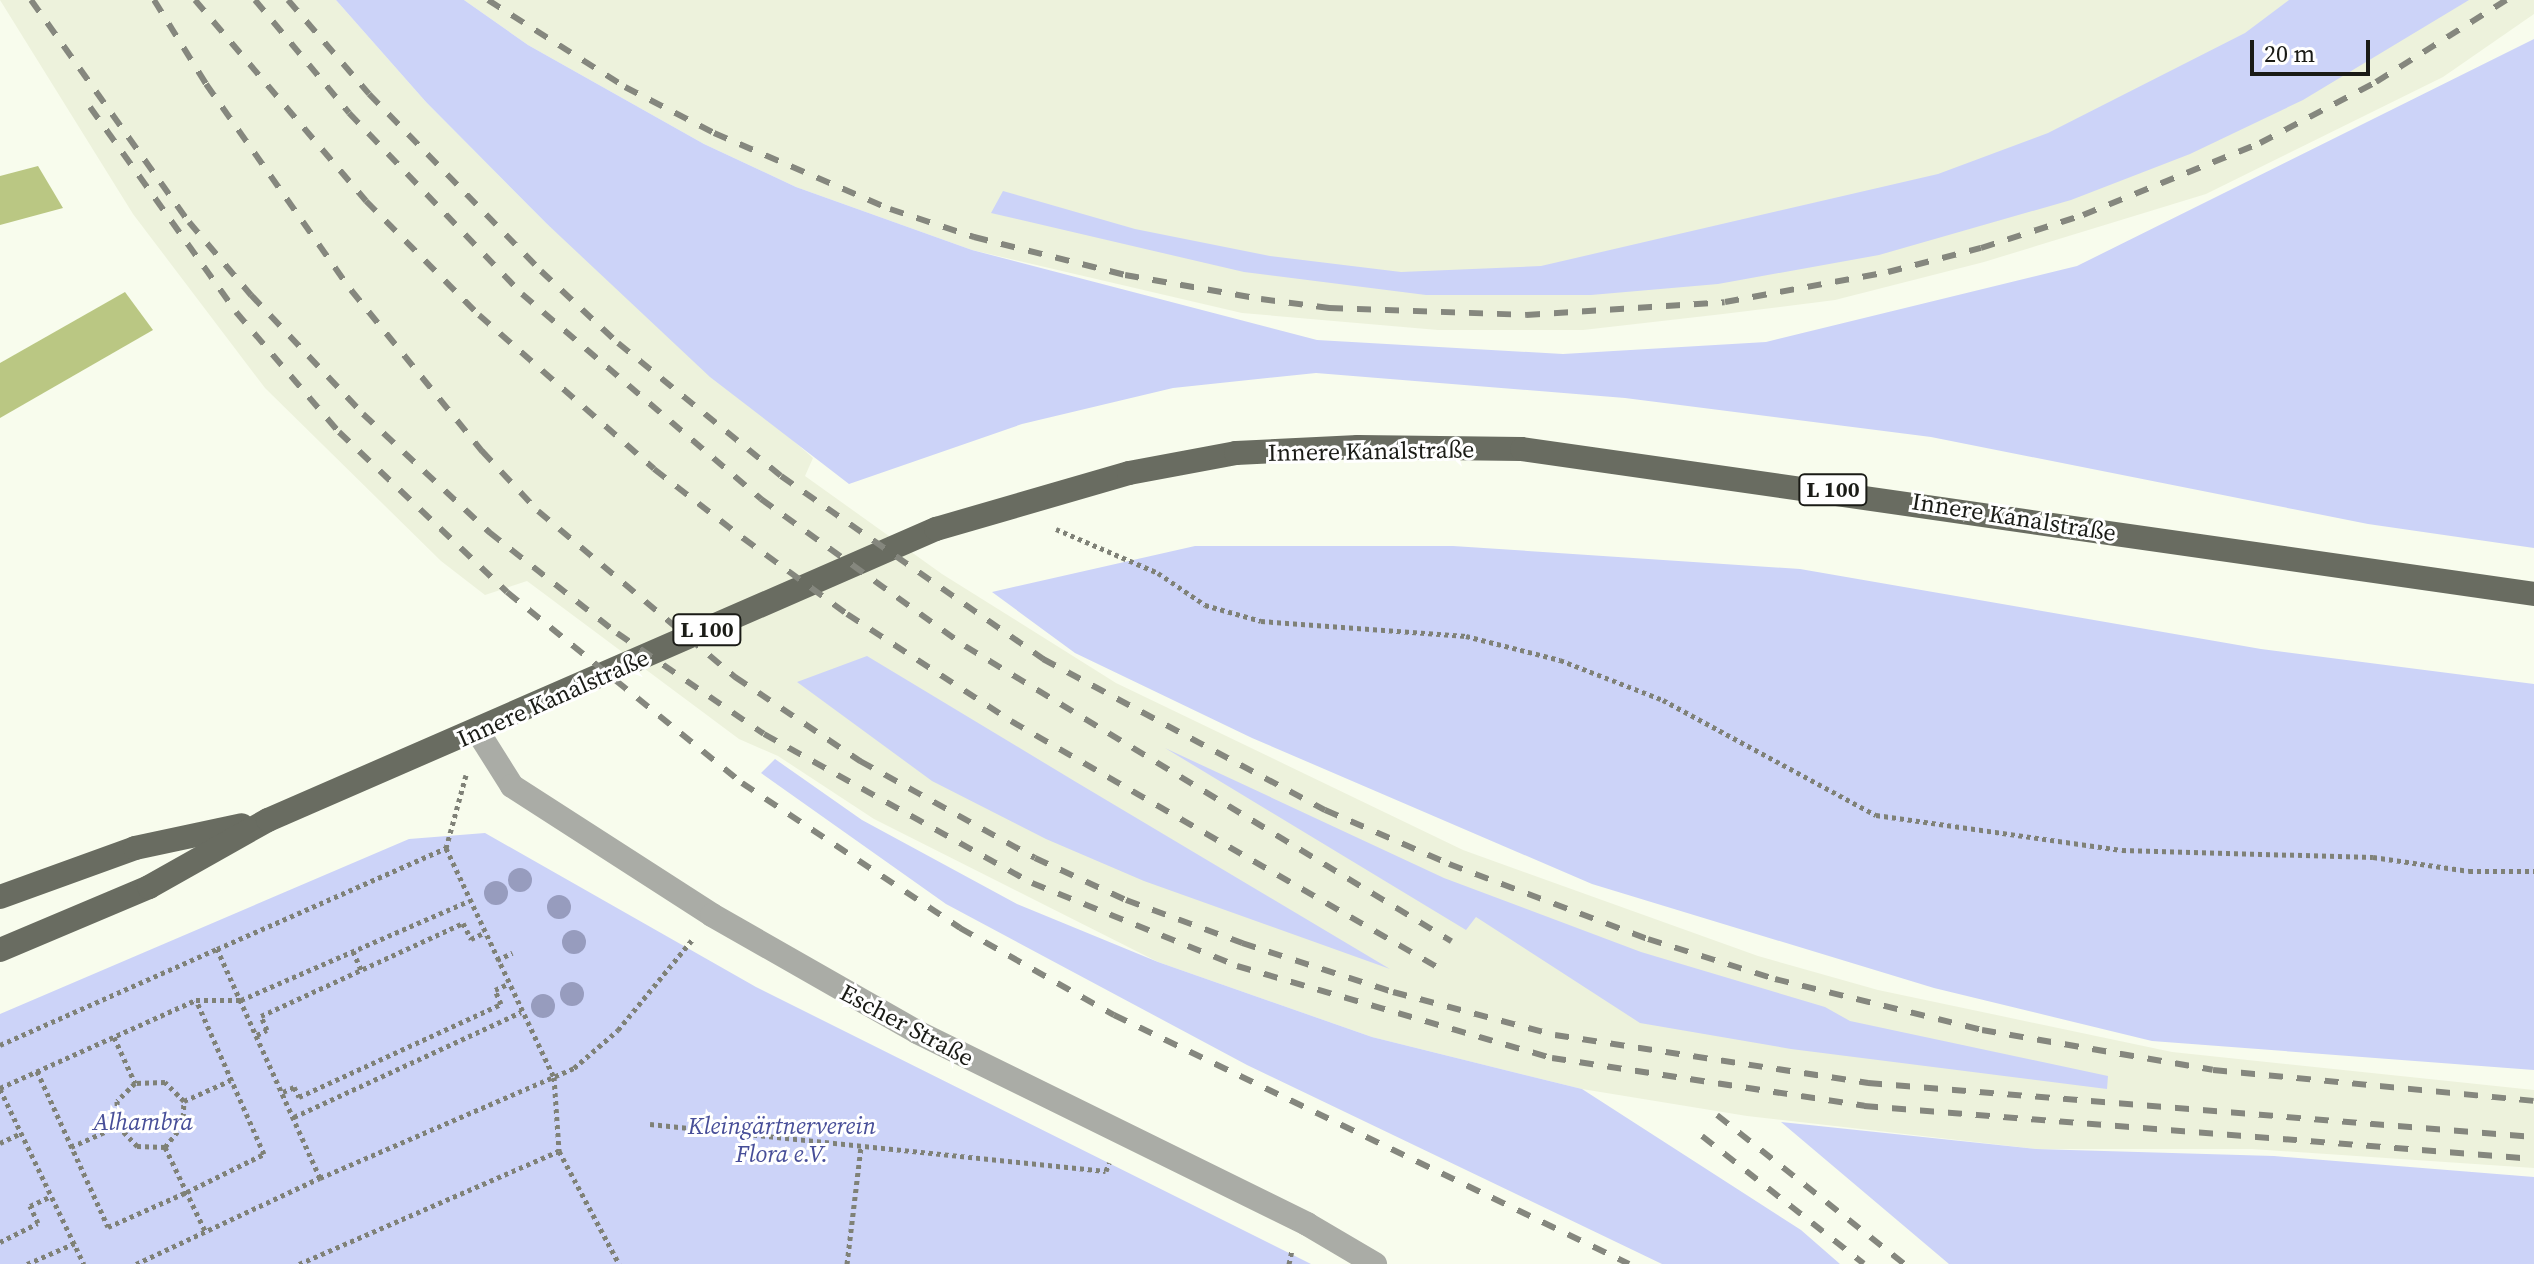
<!DOCTYPE html>
<html>
<head>
<meta charset="utf-8">
<style>
  body { margin:0 }
  #map { position:relative; width:2534px; height:1264px; overflow:hidden; background:#f8fced; font-family:"Source Serif 4",serif }
  div>[style] { position:absolute }
  .built>* { inset:0; background:#edf2dc }
  .green>* { inset:0; background:#ccd3f8 }
  .building>* { inset:0; background:#bac783 }
  .path>* { height:5px; margin-top:-2.5px; transform-origin:0; background:repeating-linear-gradient(90deg,#7f8177 0 4px,transparent 0 8px) }
  .minor>* { height:24px; margin:-12px; padding:0 12px; transform-origin:12px; border-radius:12px; background:#aaaca6 }
  .major>* { height:24px; margin:-12px; padding:0 12px; transform-origin:12px; border-radius:12px; background:#696c61 }
  .rail>* { height:6px; margin-top:-3px; transform-origin:0; background:repeating-linear-gradient(90deg,#85877e 0 14px,transparent 0 28px) }
  .trees>* { width:24px; height:24px; margin:-12px; border-radius:50%; background:#979cbe }
  span { translate:-50% -50%; white-space:nowrap; text-align:center; line-height:1.15; -webkit-text-stroke:6px #fff; paint-order:stroke }
  .shield-label span { padding:2px 6px; background:#fff; border:2px solid; border-radius:6px; -webkit-text-stroke-width:0 }
  .shield-label { font-size:22px; color:#1a1b16; font-weight:700 }
  .street-label { font-size:24px; color:#1a1b16 }
  .park-label { font-size:24px; color:#474e98; font-style:italic }
  .scale { position:absolute; left:2250px; top:40px; width:120px; height:36px; box-sizing:border-box; border:4px solid #1a1b16; border-top:0; padding-left:10px; font-size:24px; line-height:28px; white-space:nowrap; color:#1a1b16; -webkit-text-stroke:6px #fff; paint-order:stroke }
</style>
</head>
<body>
<div id="map">
  <div class="built">
    <div style="clip-path:polygon(0 0,336px 0,426px 102px,546px 223px,813px 458px,805px 476px,942px 574px,1116px 683px,1463px 850px,1758px 956px,1878px 990px,2172px 1052px,2534px 1090px,2534px 1168px,2252px 1149px,2036px 1149px,1747px 1116px,1582px 1089px,1372px 1037px,1158px 962px,874px 819px,778px 756px,739px 739px,527px 581px,485px 595px,441px 561px,265px 388px,133px 214px)"></div>
    <div style="clip-path:polygon(464px 0,2534px 0,2534px 14px,2443px 77px,2206px 194px,1984px 262px,1835px 300px,1723px 314px,1583px 330px,1438px 330px,1242px 313px,972px 250px,796px 187px,704px 144px,528px 45px)"></div>
  </div>
  <div class="green">
    <div style="clip-path:polygon(336px 0,464px 0,528px 45px,704px 144px,796px 187px,972px 250px,1317px 340px,1563px 354px,1766px 342px,2077px 266px,2534px 39px,2534px 548px,2368px 524px,1931px 437px,1625px 398px,1316px 373px,1173px 388px,1022px 424px,849px 484px,710px 377px,546px 223px,426px 102px)"></div>
    <div style="clip-path:polygon(2289px 0,2469px 0,2303px 100px,2190px 154px,2071px 200px,1879px 255px,1718px 284px,1591px 295px,1426px 295px,1244px 272px,991px 213px,1003px 191px,1135px 229px,1270px 256px,1401px 272px,1541px 266px,1938px 174px,2048px 133px,2245px 33px)"></div>
    <div style="clip-path:polygon(1195px 546px,1453px 546px,1800px 569px,2261px 649px,2534px 684px,2534px 1070px,2152px 1041px,1934px 988px,1592px 884px,1252px 738px,1075px 653px,992px 592px)"></div>
    <div style="clip-path:polygon(867px 656px,1076px 782px,1390px 969px,1144px 881px,1046px 839px,932px 781px,797px 682px)"></div>
    <div style="clip-path:polygon(1165px 748px,1444px 878px,1641px 952px,1825px 1007px,1850px 1021px,2108px 1076px,2107px 1089px,1791px 1049px,1640px 1023px,1476px 917px,1466px 930px)"></div>
    <div style="clip-path:polygon(775px 759px,862px 820px,1017px 904px,1158px 962px,1372px 1037px,1582px 1089px,1801px 1230px,1840px 1264px,1662px 1264px,1247px 1065px,946px 904px,761px 773px)"></div>
    <div style="clip-path:polygon(485px 833px,756px 987px,1311px 1264px,0 1264px,0 1014px,409px 839px)"></div>
    <div style="clip-path:polygon(1781px 1122px,2036px 1149px,2274px 1156px,2534px 1177px,2534px 1264px,1949px 1264px)"></div>
  </div>
  <div class="building">
    <div style="clip-path:polygon(38px 166px,63px 208px,0 225px,0 176px)"></div>
    <div style="clip-path:polygon(125px 292px,153px 330px,0 418px,0 363px)"></div>
  </div>
  <div class="path">
    <div style="left:1056px;top:529px;width:111px;rotate:23.3deg"></div>
    <div style="left:1158px;top:573px;width:57px;rotate:34.2deg"></div>
    <div style="left:1205px;top:605px;width:58px;rotate:15.9deg"></div>
    <div style="left:1261px;top:621px;width:206px;rotate:4.2deg"></div>
    <div style="left:1466px;top:636px;width:97px;rotate:14.3deg"></div>
    <div style="left:1560px;top:660px;width:110px;rotate:21.2deg"></div>
    <div style="left:1663px;top:700px;width:242px;rotate:28.4deg"></div>
    <div style="left:1876px;top:815px;width:248px;rotate:8.1deg"></div>
    <div style="left:2122px;top:850px;width:251px;rotate:1.6deg"></div>
    <div style="left:2373px;top:857px;width:97px;rotate:8.3deg"></div>
    <div style="left:2469px;top:871px;width:65px"></div>
    <div style="left:466px;top:775px;width:76px;rotate:105.3deg"></div>
    <div style="left:446px;top:848px;width:253px;rotate:64.8deg"></div>
    <div style="left:554px;top:1077px;width:74px;rotate:86.1deg"></div>
    <div style="left:559px;top:1151px;width:128px;rotate:62deg"></div>
    <div style="left:353px;top:951px;width:21px;rotate:67deg"></div>
    <div style="left:497px;top:960px;width:17px;rotate:-25deg"></div>
    <div style="left:257px;top:1035px;width:11px;rotate:-27deg"></div>
    <div style="left:267px;top:1030px;width:15px;rotate:-113deg"></div>
    <div style="left:261px;top:1016px;width:222px;rotate:-24.7deg"></div>
    <div style="left:463px;top:923px;width:18px;rotate:63deg"></div>
    <div style="left:471px;top:939px;width:14px;rotate:-25deg"></div>
    <div style="left:114px;top:1037px;width:51px;rotate:65.5deg"></div>
    <div style="left:135px;top:1083px;width:25px;rotate:135deg"></div>
    <div style="left:117px;top:1101px;width:25px;rotate:88deg"></div>
    <div style="left:118px;top:1126px;width:28px;rotate:46deg"></div>
    <div style="left:137px;top:1146px;width:28px;rotate:2deg"></div>
    <div style="left:165px;top:1147px;width:28px;rotate:-51deg"></div>
    <div style="left:183px;top:1125px;width:24px;rotate:-88deg"></div>
    <div style="left:184px;top:1101px;width:27px;rotate:-135deg"></div>
    <div style="left:165px;top:1082px;width:30px;rotate:178deg"></div>
    <div style="left:0;top:1045px;width:237px;rotate:-23.9deg"></div>
    <div style="left:37px;top:1071px;width:171px;rotate:65.5deg"></div>
    <div style="left:108px;top:1227px;width:86px;rotate:-23.9deg"></div>
    <div style="left:187px;top:1192px;width:86px;rotate:-26.3deg"></div>
    <div style="left:264px;top:1154px;width:168px;rotate:-113.8deg"></div>
    <div style="left:0;top:1088px;width:215px;rotate:-24.2deg"></div>
    <div style="left:196px;top:1000px;width:45px"></div>
    <div style="left:241px;top:1000px;width:249px;rotate:-23.5deg"></div>
    <div style="left:0;top:1089px;width:194px;rotate:64.4deg"></div>
    <div style="left:283px;top:1092px;width:12px;rotate:-24deg"></div>
    <div style="left:294px;top:1087px;width:11px;rotate:63deg"></div>
    <div style="left:299px;top:1097px;width:222px;rotate:-24.7deg"></div>
    <div style="left:501px;top:1004px;width:15px;rotate:-113deg"></div>
    <div style="left:495px;top:990px;width:14px;rotate:-25deg"></div>
    <div style="left:184px;top:1101px;width:51px;rotate:-24.1deg"></div>
    <div style="left:294px;top:1117px;width:250px;rotate:-24.8deg"></div>
    <div style="left:650px;top:1124px;width:458px;rotate:5.9deg"></div>
    <div style="left:1106px;top:1171px;width:9px;rotate:-69deg"></div>
    <div style="left:0;top:1143px;width:23px;rotate:-25deg"></div>
    <div style="left:71px;top:1147px;width:51px;rotate:-24.1deg"></div>
    <div style="left:165px;top:1147px;width:93px;rotate:64.5deg"></div>
    <div style="left:320px;top:1178px;width:277px;rotate:-23.4deg"></div>
    <div style="left:574px;top:1068px;width:58px;rotate:-40.8deg"></div>
    <div style="left:618px;top:1030px;width:117px;rotate:-50.6deg"></div>
    <div style="left:0;top:1242px;width:42px;rotate:-26.6deg"></div>
    <div style="left:38px;top:1223px;width:19px;rotate:-115deg"></div>
    <div style="left:30px;top:1206px;width:23px;rotate:-25deg"></div>
    <div style="left:27px;top:1264px;width:52px;rotate:-23.6deg"></div>
    <div style="left:136px;top:1264px;width:203px;rotate:-25.1deg"></div>
    <div style="left:320px;top:1178px;width:251px;rotate:-114.2deg"></div>
    <div style="left:217px;top:949px;width:250px;rotate:-23.8deg"></div>
    <div style="left:299px;top:1264px;width:283px;rotate:-23.5deg"></div>
    <div style="left:847px;top:1264px;width:119px;rotate:-83.2deg"></div>
    <div style="left:1289px;top:1264px;width:14px;rotate:-78deg"></div>
  </div>
  <div class="minor">
    <div style="left:478px;top:732px;width:64px;rotate:57.8deg"></div>
    <div style="left:512px;top:786px;width:238px;rotate:32.8deg"></div>
    <div style="left:712px;top:915px;width:236px;rotate:29.7deg"></div>
    <div style="left:917px;top:1032px;width:435px;rotate:26.2deg"></div>
    <div style="left:1307px;top:1224px;width:79px;rotate:30.5deg"></div>
  </div>
  <div class="major">
    <div style="left:0;top:897px;width:144px;rotate:-19.9deg"></div>
    <div style="left:135px;top:848px;width:109px;rotate:-12.1deg"></div>
    <div style="left:0;top:950px;width:162px;rotate:-22.9deg"></div>
    <div style="left:149px;top:887px;width:137px;rotate:-29.4deg"></div>
    <div style="left:268px;top:820px;width:729px;rotate:-23.54deg"></div>
    <div style="left:936px;top:529px;width:201px;rotate:-16.2deg"></div>
    <div style="left:1129px;top:473px;width:109px;rotate:-10.6deg"></div>
    <div style="left:1236px;top:453px;width:122px;rotate:-2.8deg"></div>
    <div style="left:1358px;top:447px;width:164px;rotate:0.7deg"></div>
    <div style="left:1522px;top:449px;width:1022px;rotate:8.15deg"></div>
  </div>
  <div class="rail">
    <div style="left:31px;top:0;width:272px;rotate:54.6deg"></div>
    <div style="left:189px;top:222px;width:96px;rotate:49.7deg"></div>
    <div style="left:251px;top:295px;width:163px;rotate:46.7deg"></div>
    <div style="left:363px;top:414px;width:173px;rotate:43.1deg"></div>
    <div style="left:489px;top:532px;width:163px;rotate:38.3deg"></div>
    <div style="left:617px;top:633px;width:178px;rotate:34.5deg"></div>
    <div style="left:764px;top:734px;width:307px;rotate:29.1deg"></div>
    <div style="left:1032px;top:883px;width:221px;rotate:22deg"></div>
    <div style="left:1237px;top:966px;width:328px;rotate:16.3deg"></div>
    <div style="left:1552px;top:1058px;width:316px;rotate:8.7deg"></div>
    <div style="left:1864px;top:1106px;width:672px;rotate:4.52deg"></div>
    <div style="left:154px;top:0;width:99px;rotate:58.2deg"></div>
    <div style="left:206px;top:84px;width:252px;rotate:54.9deg"></div>
    <div style="left:351px;top:290px;width:208px;rotate:50.9deg"></div>
    <div style="left:482px;top:451px;width:82px;rotate:47deg"></div>
    <div style="left:538px;top:511px;width:258px;rotate:40.1deg"></div>
    <div style="left:735px;top:677px;width:151px;rotate:33.9deg"></div>
    <div style="left:860px;top:761px;width:200px;rotate:29deg"></div>
    <div style="left:1035px;top:858px;width:100px;rotate:24.8deg"></div>
    <div style="left:1126px;top:900px;width:124px;rotate:20.3deg"></div>
    <div style="left:1242px;top:943px;width:159px;rotate:18deg"></div>
    <div style="left:1393px;top:992px;width:168px;rotate:14.9deg"></div>
    <div style="left:1555px;top:1035px;width:317px;rotate:8.7deg"></div>
    <div style="left:1868px;top:1083px;width:668px;rotate:4.64deg"></div>
    <div style="left:195px;top:0;width:264px;rotate:49.6deg"></div>
    <div style="left:366px;top:201px;width:161px;rotate:45.3deg"></div>
    <div style="left:479px;top:315px;width:233px;rotate:41.3deg"></div>
    <div style="left:654px;top:469px;width:113px;rotate:37.8deg"></div>
    <div style="left:743px;top:538px;width:129px;rotate:36.2deg"></div>
    <div style="left:847px;top:614px;width:196px;rotate:33.1deg"></div>
    <div style="left:1011px;top:721px;width:491px;rotate:30deg"></div>
    <div style="left:255px;top:0;width:147px;rotate:50.2deg"></div>
    <div style="left:349px;top:113px;width:250px;rotate:46.3deg"></div>
    <div style="left:522px;top:294px;width:315px;rotate:40.6deg"></div>
    <div style="left:761px;top:499px;width:251px;rotate:35.8deg"></div>
    <div style="left:965px;top:646px;width:569px;rotate:31.26deg"></div>
    <div style="left:288px;top:0;width:124px;rotate:49.2deg"></div>
    <div style="left:369px;top:94px;width:247px;rotate:45.8deg"></div>
    <div style="left:541px;top:271px;width:105px;rotate:43.1deg"></div>
    <div style="left:618px;top:343px;width:210px;rotate:39.2deg"></div>
    <div style="left:781px;top:476px;width:320px;rotate:34.9deg"></div>
    <div style="left:1043px;top:659px;width:320px;rotate:28.2deg"></div>
    <div style="left:1325px;top:810px;width:135px;rotate:23.5deg"></div>
    <div style="left:1449px;top:864px;width:213px;rotate:20.7deg"></div>
    <div style="left:1648px;top:939px;width:133px;rotate:17.5deg"></div>
    <div style="left:1775px;top:979px;width:213px;rotate:13.8deg"></div>
    <div style="left:1982px;top:1030px;width:234px;rotate:9.8deg"></div>
    <div style="left:2213px;top:1070px;width:322px;rotate:5.5deg"></div>
    <div style="left:488px;top:0;width:162px;rotate:32.4deg"></div>
    <div style="left:625px;top:87px;width:100px;rotate:27.3deg"></div>
    <div style="left:714px;top:133px;width:192px;rotate:23.4deg"></div>
    <div style="left:890px;top:209px;width:89px;rotate:18.4deg"></div>
    <div style="left:974px;top:237px;width:156px;rotate:14.1deg"></div>
    <div style="left:1125px;top:275px;width:138px;rotate:10deg"></div>
    <div style="left:1261px;top:299px;width:69px;rotate:7.5deg"></div>
    <div style="left:1329px;top:308px;width:197px;rotate:2deg"></div>
    <div style="left:1526px;top:315px;width:199px;rotate:-3.7deg"></div>
    <div style="left:1725px;top:302px;width:166px;rotate:-10.4deg"></div>
    <div style="left:1888px;top:272px;width:96px;rotate:-14.5deg"></div>
    <div style="left:1981px;top:248px;width:107px;rotate:-17.9deg"></div>
    <div style="left:2083px;top:215px;width:191px;rotate:-22.1deg"></div>
    <div style="left:2260px;top:143px;width:131px;rotate:-27.7deg"></div>
    <div style="left:2376px;top:82px;width:154px;rotate:-32.2deg"></div>
    <div style="left:90px;top:107px;width:252px;rotate:54.5deg"></div>
    <div style="left:236px;top:312px;width:158px;rotate:49.4deg"></div>
    <div style="left:339px;top:432px;width:232px;rotate:43.6deg"></div>
    <div style="left:507px;top:592px;width:303px;rotate:39.1deg"></div>
    <div style="left:742px;top:783px;width:262px;rotate:33.6deg"></div>
    <div style="left:960px;top:928px;width:177px;rotate:29.5deg"></div>
    <div style="left:1114px;top:1015px;width:572px;rotate:25.8deg"></div>
    <div style="left:1717px;top:1115px;width:239px;rotate:38.5deg"></div>
    <div style="left:1702px;top:1136px;width:206px;rotate:38.3deg"></div>
  </div>
  <div class="trees">
    <div style="left:520px;top:880px"></div>
    <div style="left:496px;top:893px"></div>
    <div style="left:559px;top:907px"></div>
    <div style="left:574px;top:942px"></div>
    <div style="left:572px;top:994px"></div>
    <div style="left:543px;top:1006px"></div>
  </div>
  <div class="shield-label">
    <span style="left:1833px;top:490px">L 100</span>
    <span style="left:707px;top:630px">L 100</span>
  </div>
  <div class="street-label">
    <span style="left:1371px;top:451px;rotate:-1deg">Innere Kanalstraße</span>
    <span style="left:2014px;top:517px;rotate:9deg">Innere Kanalstraße</span>
    <span style="left:553px;top:698px;rotate:-24deg">Innere Kanalstraße</span>
    <span style="left:907px;top:1025px;rotate:28deg">Escher Straße</span>
  </div>
  <div class="park-label">
    <span style="left:143px;top:1122px">Alhambra</span>
    <span style="left:782px;top:1140px">Kleingärtnerverein<br>Flora e.V.</span>
  </div>
  <div class="scale">20 m</div>
</div>
</body>
</html>
